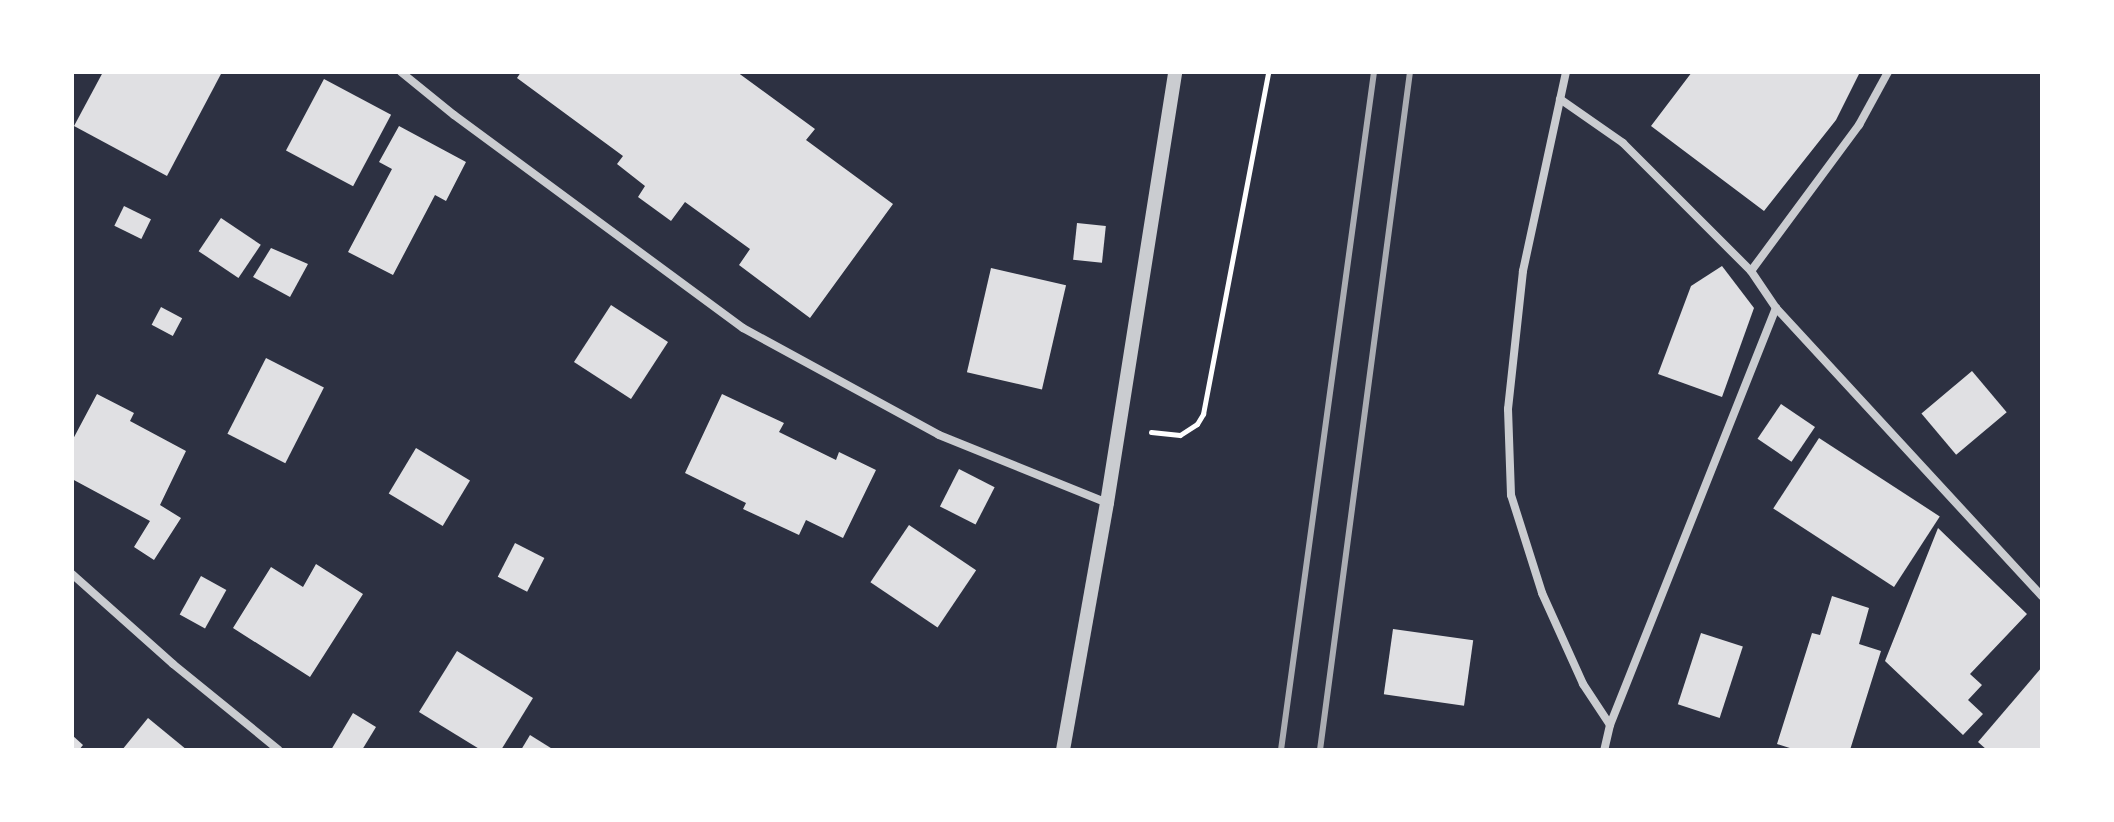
<!DOCTYPE html>
<html>
<head>
<meta charset="utf-8">
<style>
  body { margin:0 }
  #map { position:relative; width:2114px; height:822px; overflow:hidden; background:#2d3142; font-family:Helvetica,sans-serif }
  div>[style] { position:absolute }
  .building>* { inset:0; background:#e0e0e3; transform-origin:0 0 }
  .path>* { height:5px; margin:-2.5px; padding:0 2.5px; transform-origin:2.5px; border-radius:2.5px; background:#fff }
  .minor>* { height:8px; margin:-4px; padding:0 4px; transform-origin:4px; border-radius:4px; background:#caccd0 }
  .tertiary>* { height:14px; margin:-7px; padding:0 7px; transform-origin:7px; border-radius:7px; background:#caccd0 }
  .rail>* { height:6px; margin:-3px; padding:0 3px; transform-origin:3px; border-radius:3px; background:#abadb3 }
  span { translate:-50% -50%; white-space:nowrap; text-align:center; line-height:1.15; -webkit-text-stroke:7px #fff; paint-order:stroke }
  .frame { position:absolute; inset:0; border:74px solid #fff; pointer-events:none }
</style>
</head>
<body>
<div id="map">
  <div class="building">
    <div style="clip-path:polygon(103px 72px,222px 72px,167px 176px,74px 126px)"></div>
    <div style="clip-path:polygon(521px 72px,737px 72px,815px 129px,806px 140px,893px 204px,810px 318px,739px 265px,750px 249px,685px 202px,671px 221px,638px 197px,645px 186px,617px 164px,623px 156px,517px 78px)"></div>
    <div style="clip-path:polygon(1692px 72px,1745px 74px,1860px 72px,1836px 120px,1764px 211px,1651px 126px)"></div>
    <div style="left:324px;top:79px;width:76px;height:81px;rotate:28deg"></div>
    <div style="clip-path:polygon(399px 126px,466px 162px,446px 201px,435px 195px,393px 275px,348px 252px,392px 169px,379px 162px)"></div>
    <div style="left:124px;top:206px;width:30px;height:22px;rotate:26deg"></div>
    <div style="left:221px;top:218px;width:48px;height:40px;rotate:34deg"></div>
    <div style="left:1077px;top:223px;width:29px;height:37px;rotate:6deg"></div>
    <div style="clip-path:polygon(271px 248px,308px 264px,290px 297px,253px 277px)"></div>
    <div style="clip-path:polygon(1722px 266px,1754px 308px,1722px 397px,1658px 374px,1691px 286px)"></div>
    <div style="left:991px;top:268px;width:77px;height:107px;rotate:13deg"></div>
    <div style="left:611px;top:305px;width:68px;height:68px;rotate:33deg"></div>
    <div style="left:161px;top:307px;width:24px;height:20px;rotate:28deg"></div>
    <div style="left:266px;top:358px;width:65px;height:85px;rotate:27deg"></div>
    <div style="left:1972px;top:371px;width:54px;height:66px;rotate:50deg"></div>
    <div style="clip-path:polygon(97px 394px,134px 413px,130px 421px,186px 451px,160px 505px,181px 518px,154px 560px,134px 547px,150px 521px,72px 479px,72px 441px)"></div>
    <div style="clip-path:polygon(722px 394px,784px 423px,779px 432px,836px 460px,839px 452px,876px 470px,843px 538px,806px 520px,799px 535px,743px 509px,746px 503px,685px 473px)"></div>
    <div style="left:1781px;top:404px;width:41px;height:42px;rotate:34deg"></div>
    <div style="left:1819px;top:438px;width:144px;height:84px;rotate:33deg"></div>
    <div style="left:416px;top:448px;width:63px;height:53px;rotate:31deg"></div>
    <div style="left:959px;top:469px;width:40px;height:42px;rotate:27deg"></div>
    <div style="left:909px;top:525px;width:81px;height:69px;rotate:34deg"></div>
    <div style="clip-path:polygon(1938px 528px,2027px 614px,1970px 674px,1982px 685px,1968px 700px,1983px 714px,1963px 735px,1885px 661px)"></div>
    <div style="left:515px;top:543px;width:33px;height:38px;rotate:27deg"></div>
    <div style="clip-path:polygon(316px 564px,363px 594px,310px 677px,233px 628px,271px 567px,303px 587px)"></div>
    <div style="left:201px;top:576px;width:29px;height:44px;rotate:29deg"></div>
    <div style="clip-path:polygon(1832px 596px,1869px 608px,1859px 644px,1881px 651px,1850px 750px,1796px 750px,1777px 744px,1812px 633px,1820px 635px)"></div>
    <div style="left:1393px;top:629px;width:81px;height:66px;rotate:8deg"></div>
    <div style="left:1701px;top:633px;width:44px;height:75px;rotate:18deg"></div>
    <div style="clip-path:polygon(457px 651px,533px 698px,501px 750px,481px 750px,419px 712px)"></div>
    <div style="clip-path:polygon(2042px 667px,2042px 750px,1987px 750px,1978px 742px)"></div>
    <div style="clip-path:polygon(353px 713px,376px 727px,362px 750px,331px 750px)"></div>
    <div style="clip-path:polygon(148px 718px,187px 750px,122px 750px)"></div>
    <div style="clip-path:polygon(72px 735px,83px 745px,79px 750px,72px 750px)"></div>
    <div style="clip-path:polygon(530px 735px,554px 750px,521px 750px)"></div>
  </div>
  <div class="path">
    <div style="left:1151px;top:432px;width:29px;rotate:6deg"></div>
    <div style="left:1180px;top:435px;width:20px;rotate:-33deg"></div>
    <div style="left:1197px;top:424px;width:12px;rotate:-59deg"></div>
    <div style="left:1203px;top:414px;width:348px;rotate:-79.2deg"></div>
  </div>
  <div class="minor">
    <div style="left:401px;top:72px;width:68px;rotate:39.1deg"></div>
    <div style="left:454px;top:115px;width:359px;rotate:36.4deg"></div>
    <div style="left:743px;top:328px;width:223px;rotate:28.6deg"></div>
    <div style="left:939px;top:435px;width:181px;rotate:22deg"></div>
    <div style="left:1566px;top:72px;width:204px;rotate:102.2deg"></div>
    <div style="left:1523px;top:271px;width:139px;rotate:96.2deg"></div>
    <div style="left:1508px;top:409px;width:86px;rotate:88deg"></div>
    <div style="left:1511px;top:495px;width:103px;rotate:72.4deg"></div>
    <div style="left:1542px;top:593px;width:100px;rotate:65.7deg"></div>
    <div style="left:1583px;top:684px;width:49px;rotate:56.6deg"></div>
    <div style="left:1610px;top:725px;width:26px;rotate:103deg"></div>
    <div style="left:1560px;top:99px;width:77px;rotate:34.9deg"></div>
    <div style="left:1623px;top:143px;width:181px;rotate:45deg"></div>
    <div style="left:1751px;top:271px;width:45px;rotate:56deg"></div>
    <div style="left:1776px;top:308px;width:392px;rotate:47.3deg"></div>
    <div style="left:1751px;top:271px;width:182px;rotate:-53.5deg"></div>
    <div style="left:1859px;top:125px;width:60px;rotate:-61.3deg"></div>
    <div style="left:72px;top:574px;width:135px;rotate:41.7deg"></div>
    <div style="left:173px;top:664px;width:136px;rotate:39.1deg"></div>
    <div style="left:1610px;top:725px;width:449px;rotate:-68.3deg"></div>
  </div>
  <div class="tertiary">
    <div style="left:1063px;top:750px;width:251px;rotate:-79.9deg"></div>
    <div style="left:1107px;top:503px;width:436px;rotate:-81deg"></div>
  </div>
  <div class="rail">
    <div style="left:1281px;top:750px;width:684px;rotate:-82.19deg"></div>
    <div style="left:1320px;top:750px;width:684px;rotate:-82.44deg"></div>
  </div>
  <div class="frame"></div>
</div>
</body>
</html>
